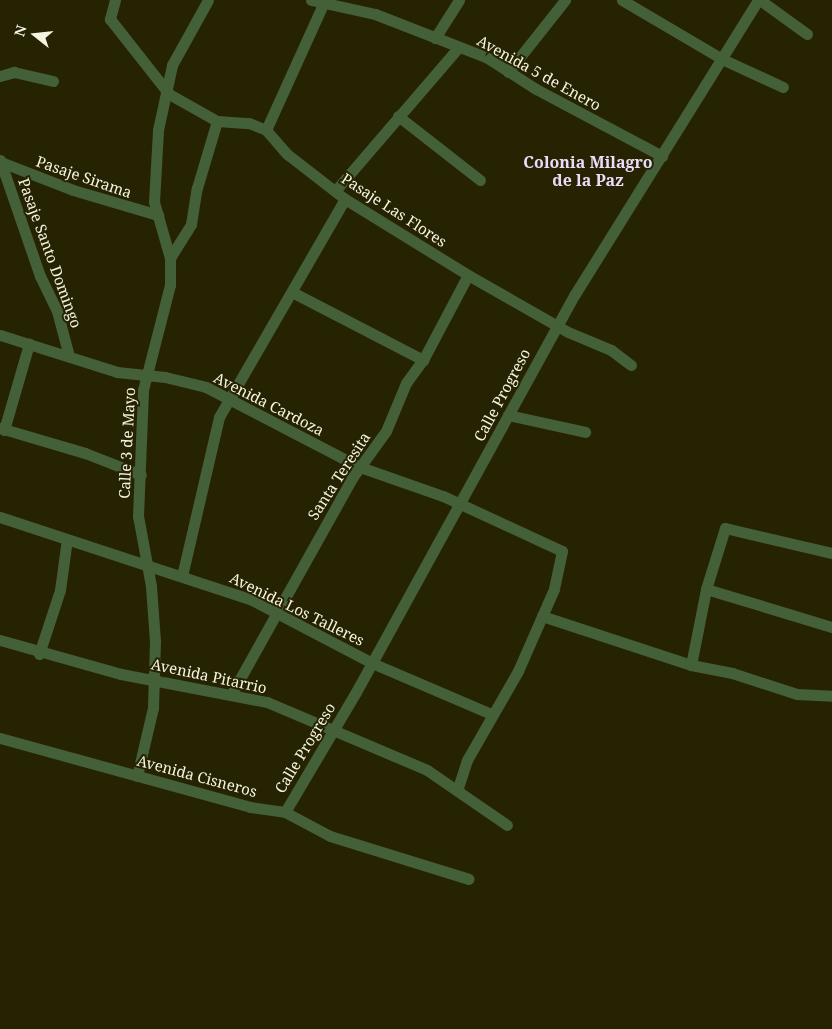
<!DOCTYPE html>
<html>
<head>
<meta charset="utf-8">
<style>
  body { margin:0 }
  #map { position:relative; width:832px; height:1029px; overflow:hidden; background:#262303; font-family:"Noto Serif",serif }
  div>[style] { position:absolute }
  .street>* { height:11px; margin:-5.5px; padding:0 5.5px; transform-origin:5.5px; border-radius:5.5px; background:#446038 }
  span { translate:-50% -50%; white-space:nowrap; text-align:center; line-height:1.15; -webkit-text-stroke:4px #262303; paint-order:stroke }
  .street-label { font-size:15px; color:#f5f4e2 }
  .neighbourhood-label { font-size:16px; color:#e9ddfa; font-weight:700 }
  .north { position:absolute; left:10px; top:10px; width:50px; height:50px; -webkit-text-stroke:4px #262303; paint-order:stroke; rotate:286deg; font-size:14px; font-weight:700; line-height:20px; text-align:center; color:#f5f4e2 }
  .north::after { content:''; display:block; margin:auto; width:18px; height:22px; background:#f5f4e2; clip-path:polygon(50% 0,100% 100%,50% 72%,0 100%) }
</style>
</head>
<body>
<div id="map">
  <div class="street">
    <div style="left:115px;top:0;width:20px;rotate:105deg"></div>
    <div style="left:110px;top:19px;width:95px;rotate:51.8deg"></div>
    <div style="left:169px;top:94px;width:55px;rotate:29.4deg"></div>
    <div style="left:217px;top:121px;width:32px;rotate:4deg"></div>
    <div style="left:249px;top:123px;width:18px;rotate:22deg"></div>
    <div style="left:266px;top:130px;width:32px;rotate:49deg"></div>
    <div style="left:287px;top:154px;width:73px;rotate:37.8deg"></div>
    <div style="left:345px;top:199px;width:145px;rotate:31.7deg"></div>
    <div style="left:468px;top:275px;width:115px;rotate:29.7deg"></div>
    <div style="left:568px;top:332px;width:47px;rotate:22.7deg"></div>
    <div style="left:611px;top:350px;width:25px;rotate:37deg"></div>
    <div style="left:311px;top:0;width:66px;rotate:12.3deg"></div>
    <div style="left:375px;top:14px;width:119px;rotate:21.2deg"></div>
    <div style="left:486px;top:57px;width:59px;rotate:32.6deg"></div>
    <div style="left:536px;top:89px;width:143px;rotate:28deg"></div>
    <div style="left:622px;top:0;width:116px;rotate:30.5deg"></div>
    <div style="left:722px;top:59px;width:67px;rotate:24.7deg"></div>
    <div style="left:760px;top:0;width:58px;rotate:35.9deg"></div>
    <div style="left:435px;top:38px;width:45px;rotate:-57.7deg"></div>
    <div style="left:508px;top:72px;width:92px;rotate:-51.6deg"></div>
    <div style="left:0;top:76px;width:15px;rotate:-16deg"></div>
    <div style="left:14px;top:72px;width:40px;rotate:13deg"></div>
    <div style="left:398px;top:116px;width:104px;rotate:38deg"></div>
    <div style="left:266px;top:130px;width:143px;rotate:-65.6deg"></div>
    <div style="left:0;top:160px;width:123px;rotate:71deg"></div>
    <div style="left:40px;top:276px;width:39px;rotate:64deg"></div>
    <div style="left:57px;top:311px;width:47px;rotate:75.1deg"></div>
    <div style="left:1px;top:162px;width:77px;rotate:21.3deg"></div>
    <div style="left:73px;top:190px;width:89px;rotate:16.4deg"></div>
    <div style="left:335px;top:191px;width:190px;rotate:-49.3deg"></div>
    <div style="left:170px;top:258px;width:58px;rotate:-105.9deg"></div>
    <div style="left:154px;top:202px;width:72px;rotate:-86.8deg"></div>
    <div style="left:158px;top:130px;width:66px;rotate:-77.8deg"></div>
    <div style="left:172px;top:65px;width:74px;rotate:-61deg"></div>
    <div style="left:292px;top:292px;width:148px;rotate:27.4deg"></div>
    <div style="left:0;top:335px;width:123px;rotate:17.5deg"></div>
    <div style="left:117px;top:372px;width:48px;rotate:5.9deg"></div>
    <div style="left:165px;top:377px;width:42px;rotate:13.7deg"></div>
    <div style="left:206px;top:387px;width:174px;rotate:27.5deg"></div>
    <div style="left:360px;top:467px;width:88px;rotate:19.3deg"></div>
    <div style="left:443px;top:496px;width:131px;rotate:24.8deg"></div>
    <div style="left:562px;top:551px;width:39px;rotate:102deg"></div>
    <div style="left:554px;top:589px;width:90px;rotate:113.7deg"></div>
    <div style="left:518px;top:671px;width:103px;rotate:119.8deg"></div>
    <div style="left:467px;top:760px;width:29px;rotate:108deg"></div>
    <div style="left:508px;top:415px;width:79px;rotate:12.4deg"></div>
    <div style="left:0;top:428px;width:89px;rotate:16.4deg"></div>
    <div style="left:85px;top:453px;width:60px;rotate:21.4deg"></div>
    <div style="left:4px;top:430px;width:90px;rotate:-73.8deg"></div>
    <div style="left:0;top:517px;width:265px;rotate:18.2deg"></div>
    <div style="left:252px;top:600px;width:136px;rotate:27.7deg"></div>
    <div style="left:372px;top:663px;width:129px;rotate:23.2deg"></div>
    <div style="left:182px;top:576px;width:163px;rotate:-76.9deg"></div>
    <div style="left:219px;top:417px;width:252px;rotate:-60deg"></div>
    <div style="left:706px;top:589px;width:132px;rotate:16.8deg"></div>
    <div style="left:542px;top:616px;width:157px;rotate:18.2deg"></div>
    <div style="left:691px;top:665px;width:42px;rotate:11deg"></div>
    <div style="left:732px;top:673px;width:68px;rotate:17.9deg"></div>
    <div style="left:797px;top:694px;width:35px;rotate:3deg"></div>
    <div style="left:0;top:640px;width:126px;rotate:15.7deg"></div>
    <div style="left:121px;top:674px;width:149px;rotate:10.9deg"></div>
    <div style="left:267px;top:702px;width:174px;rotate:23deg"></div>
    <div style="left:427px;top:770px;width:97px;rotate:34.5deg"></div>
    <div style="left:39px;top:654px;width:67px;rotate:-71.8deg"></div>
    <div style="left:60px;top:590px;width:51px;rotate:-82.2deg"></div>
    <div style="left:691px;top:665px;width:77px;rotate:-78.8deg"></div>
    <div style="left:706px;top:589px;width:64px;rotate:-72.7deg"></div>
    <div style="left:725px;top:528px;width:110px;rotate:13.2deg"></div>
    <div style="left:232px;top:693px;width:246px;rotate:-60.8deg"></div>
    <div style="left:352px;top:478px;width:58px;rotate:-54.1deg"></div>
    <div style="left:386px;top:431px;width:52px;rotate:-67.4deg"></div>
    <div style="left:406px;top:383px;width:29px;rotate:-54deg"></div>
    <div style="left:423px;top:360px;width:96px;rotate:-62.1deg"></div>
    <div style="left:0;top:738px;width:259px;rotate:15.4deg"></div>
    <div style="left:250px;top:807px;width:35px;rotate:8deg"></div>
    <div style="left:285px;top:812px;width:51px;rotate:28.1deg"></div>
    <div style="left:330px;top:836px;width:145px;rotate:17.2deg"></div>
    <div style="left:137px;top:776px;width:70px;rotate:-76.8deg"></div>
    <div style="left:153px;top:708px;width:67px;rotate:-88.3deg"></div>
    <div style="left:155px;top:641px;width:55px;rotate:-94.2deg"></div>
    <div style="left:151px;top:586px;width:71px;rotate:-100.5deg"></div>
    <div style="left:138px;top:516px;width:126px;rotate:-87.7deg"></div>
    <div style="left:143px;top:390px;width:108px;rotate:-75.6deg"></div>
    <div style="left:170px;top:285px;width:27px;rotate:-90deg"></div>
    <div style="left:170px;top:258px;width:40px;rotate:-58deg"></div>
    <div style="left:191px;top:224px;width:36px;rotate:-81deg"></div>
    <div style="left:197px;top:188px;width:70px;rotate:-73.4deg"></div>
    <div style="left:285px;top:812px;width:139px;rotate:-59.4deg"></div>
    <div style="left:356px;top:692px;width:454px;rotate:-61.2deg"></div>
    <div style="left:575px;top:294px;width:346px;rotate:-58.1deg"></div>
  </div>
  <div class="street-label">
    <span style="left:539px;top:73px;rotate:29deg">Avenida 5 de Enero</span>
    <span style="left:84px;top:177px;rotate:19deg">Pasaje Sirama</span>
    <span style="left:394px;top:210px;rotate:33deg">Pasaje Las Flores</span>
    <span style="left:50px;top:253px;rotate:70deg">Pasaje Santo Domingo</span>
    <span style="left:502px;top:395px;rotate:-62deg">Calle Progreso</span>
    <span style="left:269px;top:404px;rotate:27deg">Avenida Cardoza</span>
    <span style="left:127px;top:443px;rotate:-87deg">Calle 3 de Mayo</span>
    <span style="left:339px;top:476px;rotate:-57deg">Santa Teresita</span>
    <span style="left:297px;top:609px;rotate:26deg">Avenida Los Talleres</span>
    <span style="left:209px;top:676px;rotate:12deg">Avenida Pitarrio</span>
    <span style="left:305px;top:748px;rotate:-59deg">Calle Progreso</span>
    <span style="left:197px;top:776px;rotate:15deg">Avenida Cisneros</span>
  </div>
  <div class="neighbourhood-label">
    <span style="left:588px;top:171px">Colonia Milagro<br>de la Paz</span>
  </div>
  <div class="north">N</div>
</div>
</body>
</html>
